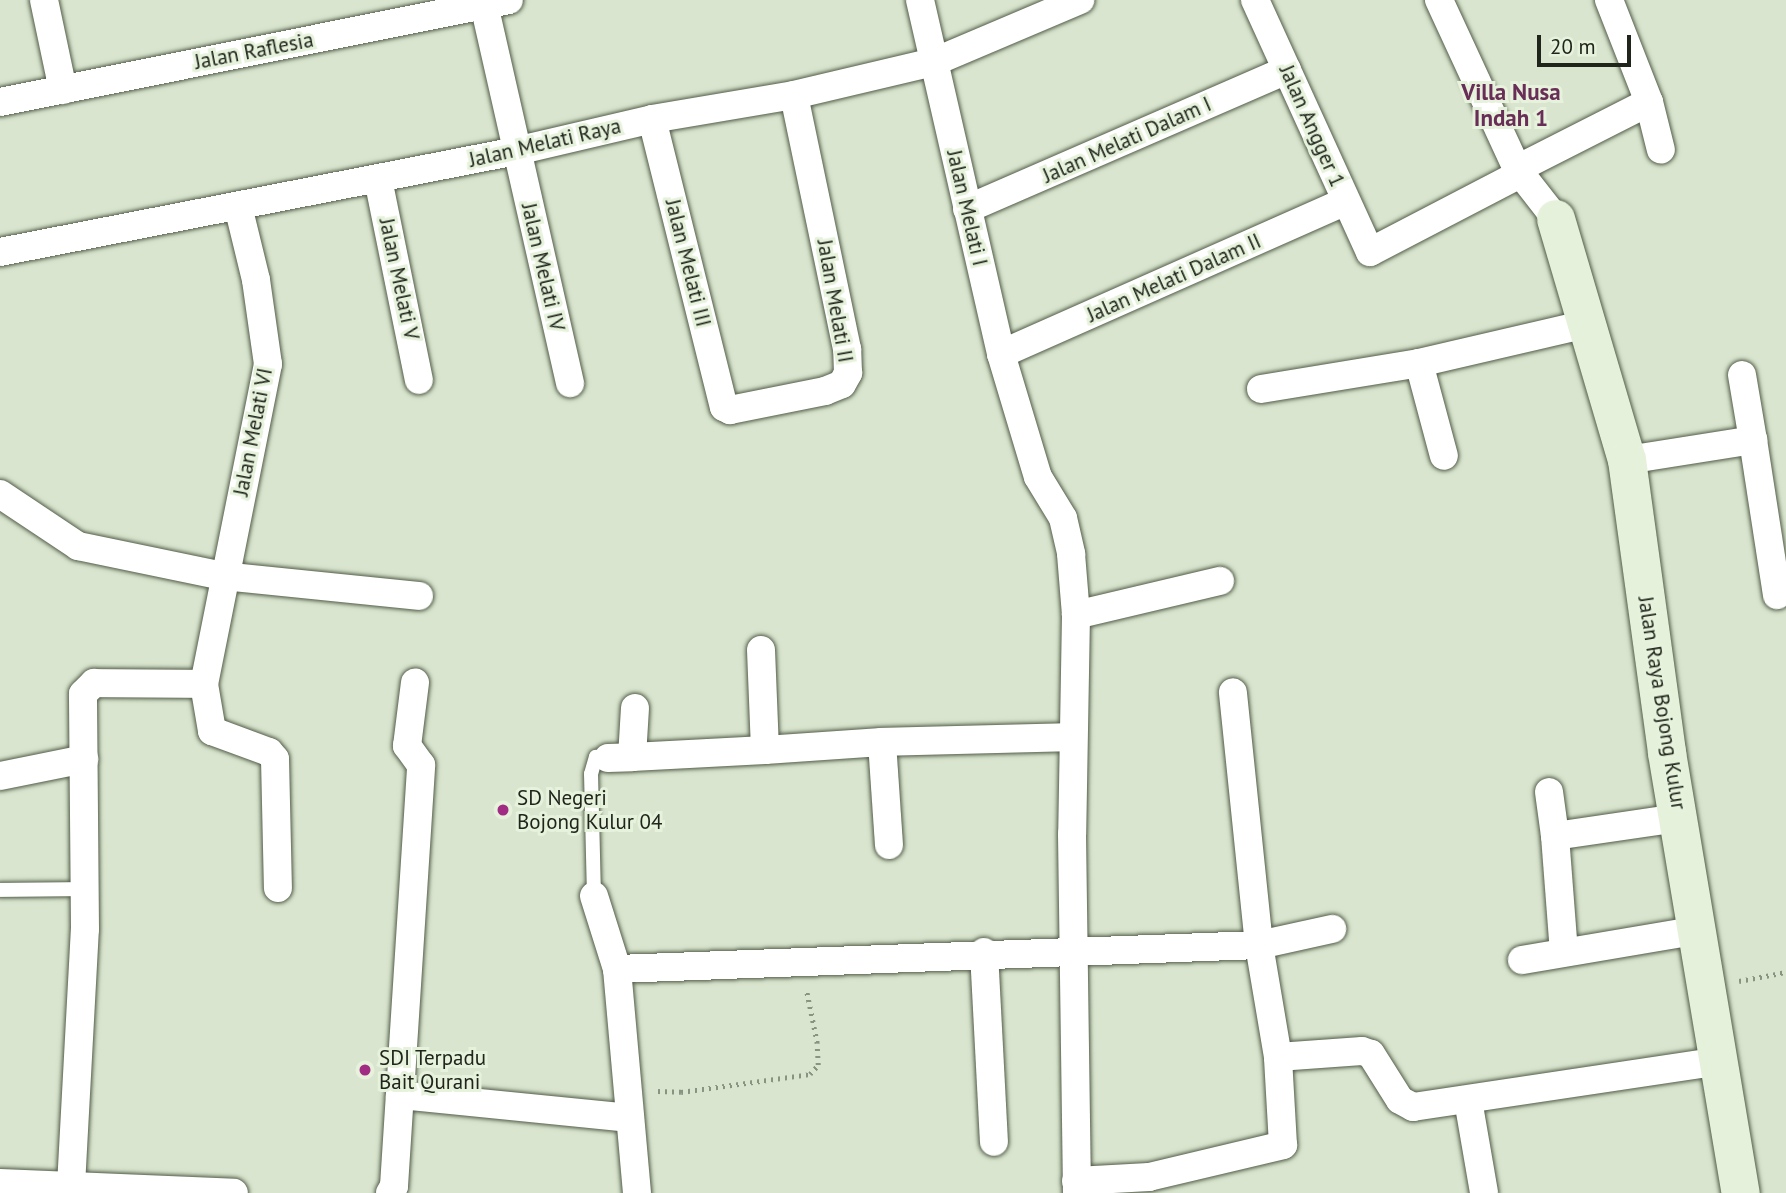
<!DOCTYPE html>
<html>
<head>
<meta charset="utf-8">
<style>
  body { margin:0 }
  #map { position:relative; width:1786px; height:1193px; overflow:hidden; background:#d9e5ce; font-family:"PT Sans",sans-serif }
  div>[style] { position:absolute }
  .path>* { height:4.5px; margin-top:-2.25px; transform-origin:0; background:repeating-linear-gradient(90deg,#8a9382 0 2px,transparent 0 7px) }
  .roads { filter:drop-shadow(0 0 2px #525d49) drop-shadow(0 0 2px #525d49) }
  .lane>* { height:14px; margin:-7px; padding:0 7px; transform-origin:7px; border-radius:7px; background:#fff }
  .street>* { height:28px; margin:-14px; padding:0 14px; transform-origin:14px; border-radius:14px; background:#fff }
  .secondary>* { height:38px; margin:-19px; padding:0 19px; transform-origin:19px; border-radius:19px; background:#e6f1db }
  .dots>* { width:19px; height:19px; translate:-50% -50%; box-sizing:border-box; border:4px solid #e6f2db; border-radius:50% }
  span { translate:-50% -50%; white-space:nowrap; text-align:center; line-height:1.15; -webkit-text-stroke:6px #e6f2db; paint-order:stroke }
  .street-label { font-size:21px; color:#20251c }
  .poi-label { font-size:21px; color:#20251c }
  .left { translate:0 -50%; text-align:left }
  .neighbourhood-label { font-size:23px; color:#692e57; font-weight:700 }
  .scale { position:absolute; left:1537px; top:35px; width:94px; height:32px; box-sizing:border-box; border:4px solid #20251c; border-top:0; padding-left:9px; font-size:21px; line-height:24px; white-space:nowrap; color:#20251c; -webkit-text-stroke:5px #e6f2db; paint-order:stroke }
</style>
</head>
<body>
<div id="map">
  <div class="path">
    <div style="left:1739px;top:981px;width:48px;rotate:-10.8deg"></div>
    <div style="left:658px;top:1091px;width:23px;rotate:2deg"></div>
    <div style="left:681px;top:1092px;width:130px;rotate:-7.9deg"></div>
    <div style="left:810px;top:1074px;width:12px;rotate:-48deg"></div>
    <div style="left:818px;top:1065px;width:22px;rotate:-93deg"></div>
    <div style="left:817px;top:1043px;width:55px;rotate:-101.5deg"></div>
  </div>
  <div class="roads">
    <div class="lane">
      <div style="left:0;top:890px;width:83px;rotate:-0.7deg"></div>
      <div style="left:594px;top:896px;width:122px;rotate:-91.4deg"></div>
      <div style="left:591px;top:774px;width:18px;rotate:-74deg"></div>
      <div style="left:596px;top:757px;width:12px;rotate:5deg"></div>
    </div>
    <div class="street">
      <div style="left:44px;top:0;width:92px;rotate:78.1deg"></div>
      <div style="left:483px;top:0;width:393px;rotate:77.2deg"></div>
      <div style="left:920px;top:0;width:363px;rotate:77.1deg"></div>
      <div style="left:1001px;top:354px;width:128px;rotate:73.3deg"></div>
      <div style="left:1038px;top:477px;width:48px;rotate:58.6deg"></div>
      <div style="left:1063px;top:518px;width:37px;rotate:77deg"></div>
      <div style="left:1071px;top:554px;width:61px;rotate:85.3deg"></div>
      <div style="left:1076px;top:615px;width:219px;rotate:91deg"></div>
      <div style="left:1072px;top:834px;width:359px;rotate:89.2deg"></div>
      <div style="left:1255px;top:0;width:277px;rotate:65.5deg"></div>
      <div style="left:1370px;top:252px;width:169px;rotate:-27.5deg"></div>
      <div style="left:1439px;top:0;width:186px;rotate:65.2deg"></div>
      <div style="left:1517px;top:169px;width:63px;rotate:52deg"></div>
      <div style="left:0;top:102px;width:519px;rotate:-11.33deg"></div>
      <div style="left:1649px;top:102px;width:49px;rotate:76deg"></div>
      <div style="left:652px;top:119px;width:297px;rotate:76deg"></div>
      <div style="left:724px;top:407px;width:7px;rotate:27deg"></div>
      <div style="left:730px;top:410px;width:97px;rotate:-11.3deg"></div>
      <div style="left:825px;top:391px;width:18px;rotate:-22deg"></div>
      <div style="left:842px;top:384px;width:13px;rotate:-61deg"></div>
      <div style="left:848px;top:373px;width:24px;rotate:-92deg"></div>
      <div style="left:847px;top:349px;width:259px;rotate:-101.8deg"></div>
      <div style="left:1517px;top:169px;width:148px;rotate:-26.9deg"></div>
      <div style="left:1649px;top:102px;width:110px;rotate:-111.4deg"></div>
      <div style="left:378px;top:179px;width:205px;rotate:78.5deg"></div>
      <div style="left:238px;top:206px;width:76px;rotate:76.3deg"></div>
      <div style="left:256px;top:280px;width:85px;rotate:81.9deg"></div>
      <div style="left:268px;top:364px;width:326px;rotate:101.3deg"></div>
      <div style="left:204px;top:684px;width:48px;rotate:80.3deg"></div>
      <div style="left:212px;top:731px;width:61px;rotate:20.2deg"></div>
      <div style="left:269px;top:752px;width:9px;rotate:49deg"></div>
      <div style="left:275px;top:759px;width:129px;rotate:88.7deg"></div>
      <div style="left:967px;top:209px;width:349px;rotate:-23.5deg"></div>
      <div style="left:0;top:252px;width:526px;rotate:-11.07deg"></div>
      <div style="left:516px;top:151px;width:140px;rotate:-13.2deg"></div>
      <div style="left:652px;top:119px;width:144px;rotate:-9.6deg"></div>
      <div style="left:794px;top:95px;width:144px;rotate:-13.3deg"></div>
      <div style="left:934px;top:62px;width:159px;rotate:-23deg"></div>
      <div style="left:1001px;top:354px;width:377px;rotate:-23.9deg"></div>
      <div style="left:1419px;top:363px;width:96px;rotate:75deg"></div>
      <div style="left:1742px;top:375px;width:66px;rotate:80.4deg"></div>
      <div style="left:1261px;top:389px;width:160px;rotate:-9.3deg"></div>
      <div style="left:1419px;top:363px;width:171px;rotate:-13.1deg"></div>
      <div style="left:1627px;top:460px;width:128px;rotate:-9deg"></div>
      <div style="left:1753px;top:440px;width:157px;rotate:81.2deg"></div>
      <div style="left:0;top:494px;width:94px;rotate:33.7deg"></div>
      <div style="left:78px;top:546px;width:148px;rotate:11.7deg"></div>
      <div style="left:223px;top:576px;width:197px;rotate:5.8deg"></div>
      <div style="left:1076px;top:615px;width:148px;rotate:-13.3deg"></div>
      <div style="left:761px;top:650px;width:100px;rotate:87.7deg"></div>
      <div style="left:765px;top:750px;width:117px;rotate:-3.9deg"></div>
      <div style="left:632px;top:757px;width:133px;rotate:-3deg"></div>
      <div style="left:608px;top:758px;width:24px;rotate:-2deg"></div>
      <div style="left:632px;top:757px;width:49px;rotate:-86.5deg"></div>
      <div style="left:0;top:776px;width:86px;rotate:-11.4deg"></div>
      <div style="left:1549px;top:792px;width:44px;rotate:82.2deg"></div>
      <div style="left:1555px;top:836px;width:125px;rotate:-8.3deg"></div>
      <div style="left:1555px;top:836px;width:116px;rotate:85.6deg"></div>
      <div style="left:889px;top:845px;width:103px;rotate:-93.9deg"></div>
      <div style="left:882px;top:742px;width:190px;rotate:-1.5deg"></div>
      <div style="left:594px;top:896px;width:77px;rotate:72.5deg"></div>
      <div style="left:617px;top:969px;width:642px;rotate:-2.14deg"></div>
      <div style="left:1259px;top:945px;width:75px;rotate:-12.4deg"></div>
      <div style="left:984px;top:952px;width:190px;rotate:87deg"></div>
      <div style="left:1522px;top:960px;width:180px;rotate:-9.6deg"></div>
      <div style="left:617px;top:969px;width:225px;rotate:84.9deg"></div>
      <div style="left:1278px;top:1057px;width:84px;rotate:-4.1deg"></div>
      <div style="left:1362px;top:1051px;width:9px;rotate:18deg"></div>
      <div style="left:1371px;top:1054px;width:54px;rotate:57.8deg"></div>
      <div style="left:1400px;top:1100px;width:15px;rotate:28deg"></div>
      <div style="left:1413px;top:1107px;width:310px;rotate:-8.5deg"></div>
      <div style="left:400px;top:1095px;width:230px;rotate:5.7deg"></div>
      <div style="left:1468px;top:1100px;width:94px;rotate:80.2deg"></div>
      <div style="left:1076px;top:1181px;width:73px;rotate:-3.1deg"></div>
      <div style="left:1149px;top:1177px;width:138px;rotate:-13.4deg"></div>
      <div style="left:1283px;top:1145px;width:88px;rotate:-93.3deg"></div>
      <div style="left:1278px;top:1057px;width:114px;rotate:-99.6deg"></div>
      <div style="left:1259px;top:945px;width:254px;rotate:-95.9deg"></div>
      <div style="left:0;top:1183px;width:234px;rotate:2.4deg"></div>
      <div style="left:71px;top:1186px;width:257px;rotate:-86.9deg"></div>
      <div style="left:85px;top:929px;width:235px;rotate:-90.5deg"></div>
      <div style="left:83px;top:694px;width:16px;rotate:-45deg"></div>
      <div style="left:94px;top:683px;width:110px;rotate:0.5deg"></div>
      <div style="left:390px;top:1193px;width:8px;rotate:-60deg"></div>
      <div style="left:394px;top:1186px;width:422px;rotate:-86.3deg"></div>
      <div style="left:421px;top:765px;width:24px;rotate:-126deg"></div>
      <div style="left:407px;top:746px;width:64px;rotate:-82.8deg"></div>
    </div>
    <div class="secondary">
      <div style="left:1556px;top:219px;width:251px;rotate:73.6deg"></div>
      <div style="left:1627px;top:460px;width:296px;rotate:82.2deg"></div>
      <div style="left:1667px;top:753px;width:446px;rotate:80.5deg"></div>
    </div>
  </div>
  <div class="dots">
    <div style="left:503px;top:810px;background:#a22b83"></div>
    <div style="left:365px;top:1070px;background:#a22b83"></div>
  </div>
  <div class="street-label">
    <span style="left:254px;top:51px;rotate:-11deg">Jalan Raflesia</span>
    <span style="left:1312px;top:126px;rotate:66deg">Jalan Angger 1</span>
    <span style="left:1127px;top:140px;rotate:-24deg">Jalan Melati Dalam I</span>
    <span style="left:545px;top:143px;rotate:-13deg">Jalan Melati Raya</span>
    <span style="left:967px;top:208px;rotate:77deg">Jalan Melati I</span>
    <span style="left:688px;top:263px;rotate:76deg">Jalan Melati III</span>
    <span style="left:543px;top:267px;rotate:77deg">Jalan Melati IV</span>
    <span style="left:1174px;top:278px;rotate:-24deg">Jalan Melati Dalam II</span>
    <span style="left:399px;top:279px;rotate:78deg">Jalan Melati V</span>
    <span style="left:835px;top:301px;rotate:80deg">Jalan Melati II</span>
    <span style="left:253px;top:432px;rotate:-79deg">Jalan Melati VI</span>
    <span style="left:1662px;top:703px;rotate:81deg">Jalan Raya Bojong Kulur</span>
  </div>
  <div class="poi-label">
    <span class="left" style="left:517px;top:810px">SD Negeri<br>Bojong Kulur 04</span>
    <span class="left" style="left:379px;top:1070px">SDI Terpadu<br>Bait Qurani</span>
  </div>
  <div class="neighbourhood-label">
    <span style="left:1511px;top:105px">Villa Nusa<br>Indah 1</span>
  </div>
  <div class="scale">20 m</div>
</div>
</body>
</html>
